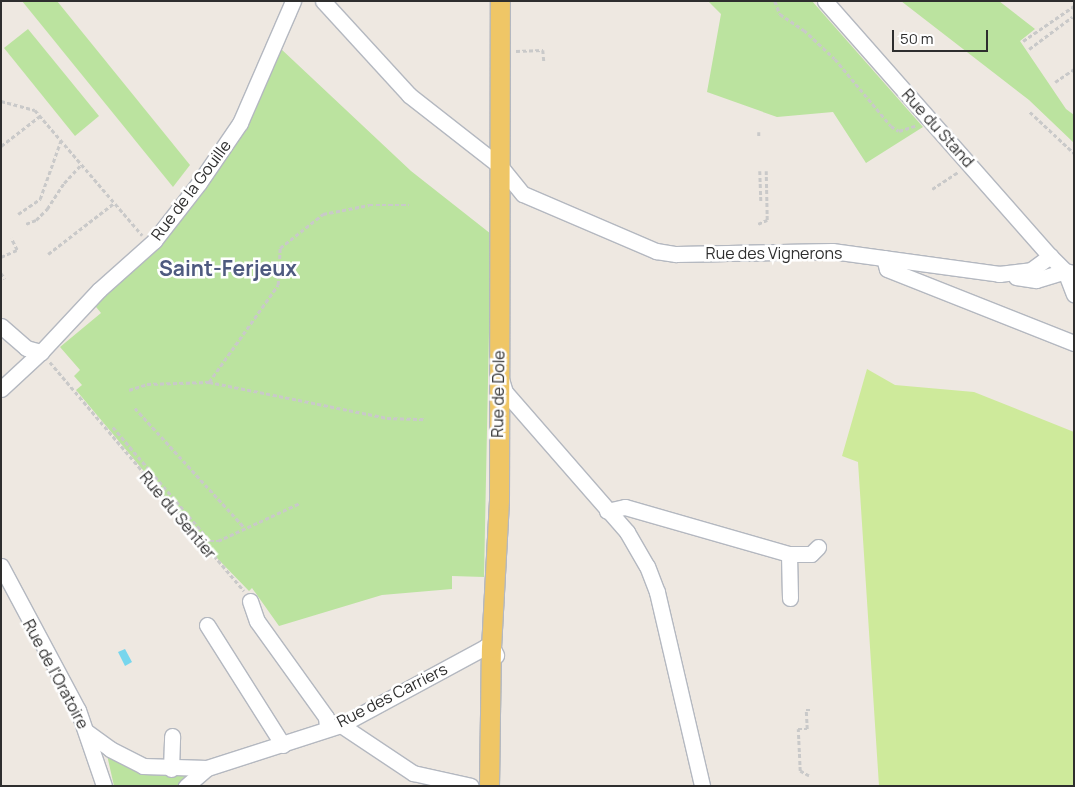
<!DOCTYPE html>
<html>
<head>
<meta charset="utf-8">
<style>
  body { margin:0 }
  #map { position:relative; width:1075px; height:787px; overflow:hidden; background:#eee8e1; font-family:Manrope,sans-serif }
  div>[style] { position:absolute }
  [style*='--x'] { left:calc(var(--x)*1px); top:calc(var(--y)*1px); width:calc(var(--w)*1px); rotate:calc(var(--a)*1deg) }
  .green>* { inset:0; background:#bbe39f }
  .pitch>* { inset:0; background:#ceea9b }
  .water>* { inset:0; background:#77d6ed }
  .path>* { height:2.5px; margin-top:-1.25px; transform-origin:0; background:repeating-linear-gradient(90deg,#c9c9c9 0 4px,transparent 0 6.5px) }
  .roads { filter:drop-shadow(1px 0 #b4b8c0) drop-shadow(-1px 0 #b4b8c0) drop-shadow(0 1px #b4b8c0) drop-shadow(0 -1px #b4b8c0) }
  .minor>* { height:15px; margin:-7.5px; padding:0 7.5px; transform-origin:7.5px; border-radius:7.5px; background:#fff }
  .major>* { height:19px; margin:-9.5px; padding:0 9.5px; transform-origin:9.5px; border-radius:9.5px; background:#efc666 }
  span { translate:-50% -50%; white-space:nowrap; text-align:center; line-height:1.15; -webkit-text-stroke:5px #fff; paint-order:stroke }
  .street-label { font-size:16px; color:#2e2e2e }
  .district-label { font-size:21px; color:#4e5a7f; font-weight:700 }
  .frame { position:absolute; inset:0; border:2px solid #2e2e2e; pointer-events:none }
  .scale { position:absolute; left:892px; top:30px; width:96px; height:22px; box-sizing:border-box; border:2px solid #2e2e2e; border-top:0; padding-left:6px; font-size:15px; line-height:18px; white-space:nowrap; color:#2e2e2e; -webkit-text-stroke:4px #fff; paint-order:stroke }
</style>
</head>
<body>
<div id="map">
  <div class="green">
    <i style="clip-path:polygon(22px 1px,57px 1px,190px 165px,173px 187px)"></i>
    <i style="clip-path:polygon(708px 1px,812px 1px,923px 127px,866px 163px,833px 112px,777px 117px,707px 92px,721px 14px)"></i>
    <i style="clip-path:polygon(901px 1px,999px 1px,1035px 29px,1020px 41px,1066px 109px,1074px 115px,1074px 143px,1029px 100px)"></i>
    <i style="clip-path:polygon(28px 29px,99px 116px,75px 136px,4px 48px)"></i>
    <i style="clip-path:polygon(280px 48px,411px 171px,491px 234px,484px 577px,452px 576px,452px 589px,382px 595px,279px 626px,252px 588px,249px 591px,214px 555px,76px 390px,82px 385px,74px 376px,80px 370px,60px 347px,101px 313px,92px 302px,225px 155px,260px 98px)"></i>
    <i style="clip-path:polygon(107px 755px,131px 769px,153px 775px,190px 774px,183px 786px,114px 786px)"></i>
  </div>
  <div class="pitch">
    <i style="clip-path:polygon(867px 369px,895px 385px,974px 392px,1074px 432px,1074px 786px,879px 786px,858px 462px,842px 456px)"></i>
  </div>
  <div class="water">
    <i style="clip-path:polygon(125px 649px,132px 662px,125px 666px,118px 652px)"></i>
  </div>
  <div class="path">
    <i style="--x:775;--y:1;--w:14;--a:69"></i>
    <i style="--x:780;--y:14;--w:29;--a:34"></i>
    <i style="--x:804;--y:30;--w:42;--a:43.1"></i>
    <i style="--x:835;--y:59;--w:87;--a:50.1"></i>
    <i style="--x:891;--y:126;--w:9;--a:32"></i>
    <i style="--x:899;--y:131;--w:19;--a:-18"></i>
    <i style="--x:1023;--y:41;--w:62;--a:-34.5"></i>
    <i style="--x:1029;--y:49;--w:54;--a:-36.7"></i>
    <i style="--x:516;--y:51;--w:27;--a:-2"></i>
    <i style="--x:543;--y:50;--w:12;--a:85"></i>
    <i style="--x:1055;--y:82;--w:23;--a:-34"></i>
    <i style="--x:1;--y:101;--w:35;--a:15"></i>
    <i style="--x:35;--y:110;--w:165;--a:49.4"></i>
    <i style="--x:1030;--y:112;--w:60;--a:43"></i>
    <i style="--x:759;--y:132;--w:6;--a:90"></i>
    <i style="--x:1;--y:146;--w:49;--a:-37.6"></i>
    <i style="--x:760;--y:171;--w:32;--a:88"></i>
    <i style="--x:932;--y:189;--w:31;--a:-33"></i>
    <i style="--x:18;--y:214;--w:27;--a:-34"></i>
    <i style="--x:40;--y:199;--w:63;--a:-70.4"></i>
    <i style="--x:26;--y:224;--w:11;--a:-22"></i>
    <i style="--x:36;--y:220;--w:16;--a:-45"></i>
    <i style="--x:47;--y:209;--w:31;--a:-57"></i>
    <i style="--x:64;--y:183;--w:25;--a:-47"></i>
    <i style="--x:758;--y:224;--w:10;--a:-24"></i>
    <i style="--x:767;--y:220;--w:49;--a:-91.2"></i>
    <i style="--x:48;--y:254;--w:83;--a:-37.7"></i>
    <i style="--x:1;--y:257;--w:17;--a:-24"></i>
    <i style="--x:17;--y:250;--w:13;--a:-117"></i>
    <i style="--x:1;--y:273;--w:7;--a:56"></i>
    <i style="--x:50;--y:362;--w:300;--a:49.7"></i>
    <i style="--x:209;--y:382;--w:119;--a:-54.6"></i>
    <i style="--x:278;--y:285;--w:37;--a:-87"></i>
    <i style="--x:280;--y:248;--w:55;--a:-38.3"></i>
    <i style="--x:323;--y:214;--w:47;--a:-11.1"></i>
    <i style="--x:369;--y:205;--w:40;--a:0"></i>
    <i style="--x:129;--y:390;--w:19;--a:-18"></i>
    <i style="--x:147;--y:384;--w:62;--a:-1.8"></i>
    <i style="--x:209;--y:382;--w:182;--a:11.4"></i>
    <i style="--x:387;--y:418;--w:38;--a:2"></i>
    <i style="--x:135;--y:408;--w:161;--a:47.5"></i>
    <i style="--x:113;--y:427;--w:150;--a:49.6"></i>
    <i style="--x:210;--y:541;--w:8;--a:0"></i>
    <i style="--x:218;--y:541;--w:90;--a:-24.9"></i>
    <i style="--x:809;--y:776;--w:10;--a:-151"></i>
    <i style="--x:800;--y:771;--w:42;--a:-92.7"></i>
    <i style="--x:798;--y:729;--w:9;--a:0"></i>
    <i style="--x:807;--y:729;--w:19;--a:-93"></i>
    <i style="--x:806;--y:710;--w:6;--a:0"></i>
  </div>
  <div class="roads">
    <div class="minor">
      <i style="--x:323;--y:1;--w:127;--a:47.5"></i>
      <i style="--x:409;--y:95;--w:115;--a:38"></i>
      <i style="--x:500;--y:166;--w:36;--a:51"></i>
      <i style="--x:523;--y:194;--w:145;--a:23.2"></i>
      <i style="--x:656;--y:251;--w:20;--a:9"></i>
      <i style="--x:676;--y:254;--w:156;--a:-1.1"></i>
      <i style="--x:832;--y:251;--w:169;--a:7.8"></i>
      <i style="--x:999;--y:274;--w:32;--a:-7"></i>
      <i style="--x:1031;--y:270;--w:24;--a:-36"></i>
      <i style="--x:825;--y:1;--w:340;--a:48.6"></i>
      <i style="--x:1050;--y:256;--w:21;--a:45"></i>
      <i style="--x:1065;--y:271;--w:9;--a:13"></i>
      <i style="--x:884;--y:258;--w:11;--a:75"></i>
      <i style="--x:887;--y:269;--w:201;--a:21.6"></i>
      <i style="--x:1016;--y:277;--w:20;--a:9"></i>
      <i style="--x:1036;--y:280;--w:30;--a:-17"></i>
      <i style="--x:1065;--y:271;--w:25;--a:69"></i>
      <i style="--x:1;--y:326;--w:33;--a:41"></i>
      <i style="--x:26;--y:348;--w:16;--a:15"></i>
      <i style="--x:501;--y:379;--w:14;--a:73"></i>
      <i style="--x:505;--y:392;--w:186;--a:48.9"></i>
      <i style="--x:627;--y:532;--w:39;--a:60"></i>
      <i style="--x:647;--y:566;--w:28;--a:69"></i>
      <i style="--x:657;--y:592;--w:199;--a:76.9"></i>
      <i style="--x:1;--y:389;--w:54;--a:-42.8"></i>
      <i style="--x:41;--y:352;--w:85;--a:-46.9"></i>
      <i style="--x:99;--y:290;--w:74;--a:-41.7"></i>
      <i style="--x:154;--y:241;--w:73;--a:-52.2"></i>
      <i style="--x:199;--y:183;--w:73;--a:-55.7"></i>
      <i style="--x:240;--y:123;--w:133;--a:-66.5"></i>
      <i style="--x:607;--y:511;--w:18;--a:-13"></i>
      <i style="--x:625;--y:507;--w:171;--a:16"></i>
      <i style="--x:789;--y:554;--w:22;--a:0"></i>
      <i style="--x:811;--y:554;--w:10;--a:-45"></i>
      <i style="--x:789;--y:554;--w:44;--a:88.7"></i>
      <i style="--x:1;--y:566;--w:163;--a:61.9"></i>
      <i style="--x:78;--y:710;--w:80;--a:71.1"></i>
      <i style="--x:250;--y:601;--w:21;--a:71"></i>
      <i style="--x:257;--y:621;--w:118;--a:54.3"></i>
      <i style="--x:326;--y:717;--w:10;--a:84"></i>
      <i style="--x:207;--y:625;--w:142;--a:57.7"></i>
      <i style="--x:341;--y:725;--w:87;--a:33.7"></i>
      <i style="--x:413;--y:773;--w:59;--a:12.6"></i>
      <i style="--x:87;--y:732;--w:29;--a:36"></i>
      <i style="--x:110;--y:749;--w:37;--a:27"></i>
      <i style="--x:143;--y:766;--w:64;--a:1.8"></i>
      <i style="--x:207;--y:768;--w:28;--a:139"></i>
      <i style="--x:207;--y:768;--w:141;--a:-17.8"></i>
      <i style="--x:341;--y:725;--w:164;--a:-28.4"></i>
      <i style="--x:485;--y:647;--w:8;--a:14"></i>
      <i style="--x:493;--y:649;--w:7;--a:63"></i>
      <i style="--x:171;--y:769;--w:33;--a:-88"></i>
    </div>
    <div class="major">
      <i style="--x:489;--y:786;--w:138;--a:-89.2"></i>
      <i style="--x:491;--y:648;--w:148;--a:-86.9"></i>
      <i style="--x:499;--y:500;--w:499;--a:-89.9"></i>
    </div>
  </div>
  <div class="street-label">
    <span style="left:938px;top:128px;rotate:48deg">Rue du Stand</span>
    <span style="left:191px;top:190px;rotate:-53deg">Rue de la Gouille</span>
    <span style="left:774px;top:253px">Rue des Vignerons</span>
    <span style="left:498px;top:394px;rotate:-89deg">Rue de Dole</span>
    <span style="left:178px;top:515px;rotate:50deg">Rue du Sentier</span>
    <span style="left:56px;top:674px;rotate:62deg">Rue de l'Oratoire</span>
    <span style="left:392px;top:695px;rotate:-27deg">Rue des Carriers</span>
  </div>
  <div class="district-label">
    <span style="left:228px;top:268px">Saint-Ferjeux</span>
  </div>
  <div class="frame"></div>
  <div class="scale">50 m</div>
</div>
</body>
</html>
